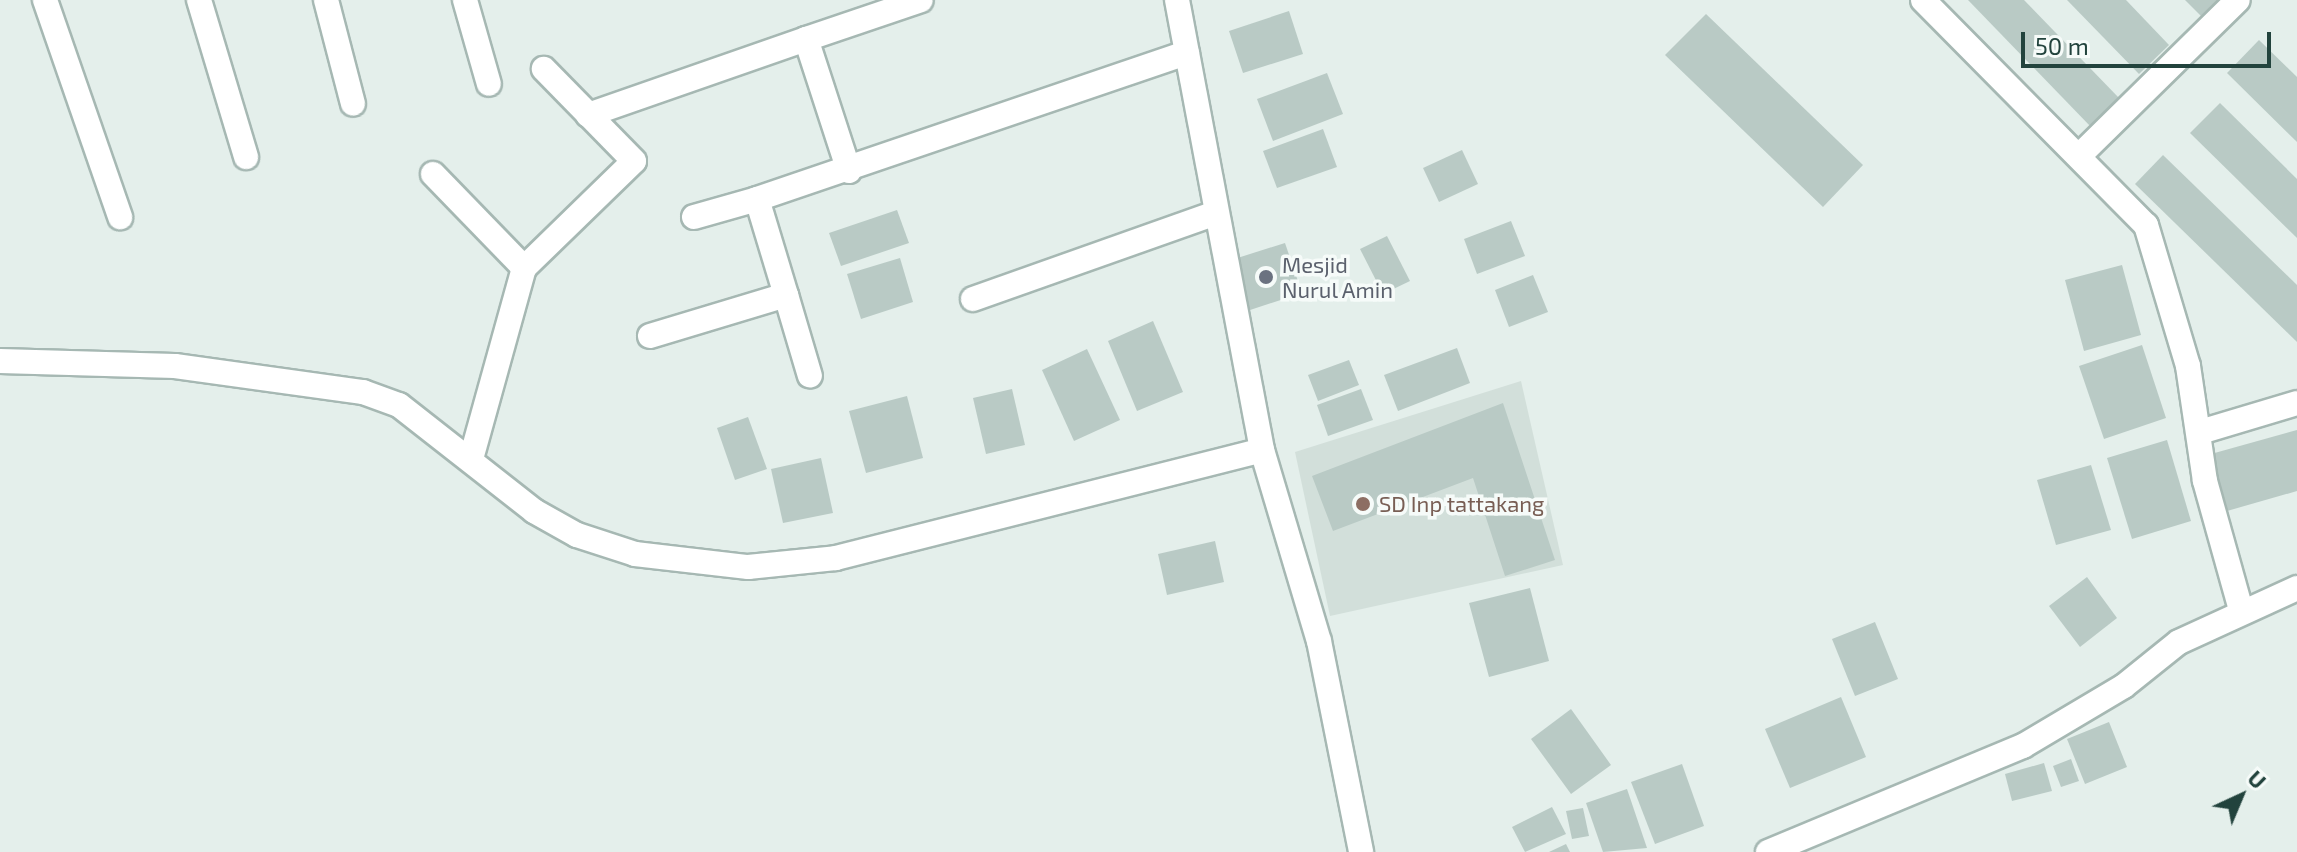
<!DOCTYPE html>
<html>
<head>
<meta charset="utf-8">
<style>
  body { margin:0 }
  #map { position:relative; width:2297px; height:852px; overflow:hidden; background:#e4efeb; font-family:"Exo 2",sans-serif }
  div>[style] { position:absolute }
  [style*='--x'] { left:calc(var(--x)*1px); top:calc(var(--y)*1px); width:calc(var(--w)*1px); rotate:calc(var(--a)*1deg) }
  .built>* { inset:0; background:#d2dfda }
  .building>* { inset:0; background:#b9cac5 }
  .roads { filter:drop-shadow(2px 0 #a6b8b3) drop-shadow(-2px 0 #a6b8b3) drop-shadow(0 2px #a6b8b3) drop-shadow(0 -2px #a6b8b3) }
  .minor>* { height:24px; margin:-12px; padding:0 12px; transform-origin:12px; border-radius:12px; background:#fff }
  .dots>* { width:22px; height:22px; translate:-50% -50%; box-sizing:border-box; border:4px solid #f6fbf9; border-radius:50% }
  span { translate:-50% -50%; white-space:nowrap; text-align:center; line-height:1.15; -webkit-text-stroke:7px #f6fbf9; paint-order:stroke }
  .worship-label { font-size:22px; color:#5b616d }
  .left { translate:0 -50%; text-align:left }
  .education-label { font-size:22px; color:#785e54 }
  .north { position:absolute; left:2201px; top:756px; width:80px; height:80px; -webkit-text-stroke:6px #f6fbf9; paint-order:stroke; rotate:44deg; font-size:22px; font-weight:700; line-height:32px; text-align:center; color:#22433d }
  .north::after { content:''; display:block; margin:auto; width:28px; height:36px; background:#22433d; clip-path:polygon(50% 0,100% 100%,50% 72%,0 100%) }
  .scale { position:absolute; left:2021px; top:32px; width:250px; height:36px; box-sizing:border-box; border:4px solid #22433d; border-top:0; padding-left:10px; font-size:24px; line-height:28px; white-space:nowrap; color:#22433d; -webkit-text-stroke:6px #f6fbf9; paint-order:stroke }
</style>
</head>
<body>
<div id="map">
  <div class="built">
    <i style="clip-path:polygon(1521px 381px,1563px 565px,1330px 616px,1295px 452px)"></i>
  </div>
  <div class="building">
    <i style="clip-path:polygon(1968px 0,2024px 0,2120px 99px,2091px 127px)"></i>
    <i style="clip-path:polygon(2067px 0,2126px 0,2169px 45px,2139px 74px)"></i>
    <i style="clip-path:polygon(2185px 0,2218px 0,2201px 16px)"></i>
    <i style="clip-path:polygon(1289px 11px,1303px 54px,1243px 73px,1229px 31px)"></i>
    <i style="clip-path:polygon(1706px 14px,1863px 165px,1823px 207px,1665px 55px)"></i>
    <i style="clip-path:polygon(2259px 40px,2297px 77px,2297px 142px,2227px 73px)"></i>
    <i style="clip-path:polygon(1327px 73px,1343px 114px,1273px 141px,1257px 99px)"></i>
    <i style="clip-path:polygon(2220px 103px,2297px 179px,2297px 238px,2190px 133px)"></i>
    <i style="clip-path:polygon(1323px 129px,1337px 167px,1277px 188px,1263px 151px)"></i>
    <i style="clip-path:polygon(1462px 150px,1478px 184px,1439px 202px,1423px 168px)"></i>
    <i style="clip-path:polygon(2163px 155px,2297px 285px,2297px 342px,2135px 184px)"></i>
    <i style="clip-path:polygon(897px 210px,909px 243px,841px 266px,829px 233px)"></i>
    <i style="clip-path:polygon(1511px 221px,1525px 256px,1477px 274px,1464px 239px)"></i>
    <i style="clip-path:polygon(1387px 236px,1410px 281px,1383px 294px,1360px 249px)"></i>
    <i style="clip-path:polygon(1285px 243px,1302px 293px,1247px 311px,1231px 260px)"></i>
    <i style="clip-path:polygon(900px 258px,913px 302px,861px 319px,847px 274px)"></i>
    <i style="clip-path:polygon(2122px 265px,2141px 335px,2084px 351px,2065px 280px)"></i>
    <i style="clip-path:polygon(1533px 275px,1548px 312px,1509px 327px,1495px 290px)"></i>
    <i style="clip-path:polygon(1153px 321px,1183px 392px,1137px 411px,1108px 341px)"></i>
    <i style="clip-path:polygon(2142px 345px,2166px 418px,2104px 439px,2079px 366px)"></i>
    <i style="clip-path:polygon(1457px 348px,1470px 383px,1398px 411px,1384px 375px)"></i>
    <i style="clip-path:polygon(1087px 349px,1120px 420px,1074px 441px,1042px 370px)"></i>
    <i style="clip-path:polygon(1349px 360px,1359px 385px,1318px 401px,1308px 375px)"></i>
    <i style="clip-path:polygon(1012px 389px,1025px 445px,986px 454px,973px 398px)"></i>
    <i style="clip-path:polygon(1361px 389px,1373px 420px,1328px 436px,1317px 405px)"></i>
    <i style="clip-path:polygon(907px 396px,923px 458px,866px 473px,849px 411px)"></i>
    <i style="clip-path:polygon(1503px 403px,1555px 560px,1505px 576px,1473px 478px,1333px 531px,1312px 476px)"></i>
    <i style="clip-path:polygon(748px 417px,767px 469px,735px 480px,717px 428px)"></i>
    <i style="clip-path:polygon(2297px 430px,2297px 491px,2227px 511px,2211px 454px)"></i>
    <i style="clip-path:polygon(2167px 440px,2191px 521px,2132px 539px,2107px 458px)"></i>
    <i style="clip-path:polygon(821px 458px,833px 513px,783px 523px,771px 469px)"></i>
    <i style="clip-path:polygon(2091px 465px,2111px 530px,2056px 545px,2037px 480px)"></i>
    <i style="clip-path:polygon(1215px 541px,1224px 582px,1167px 595px,1158px 554px)"></i>
    <i style="clip-path:polygon(2087px 577px,2117px 618px,2080px 647px,2049px 606px)"></i>
    <i style="clip-path:polygon(1530px 588px,1549px 661px,1489px 677px,1469px 603px)"></i>
    <i style="clip-path:polygon(1875px 622px,1898px 679px,1855px 696px,1832px 639px)"></i>
    <i style="clip-path:polygon(1841px 697px,1866px 757px,1790px 788px,1765px 729px)"></i>
    <i style="clip-path:polygon(1571px 709px,1611px 765px,1571px 794px,1531px 739px)"></i>
    <i style="clip-path:polygon(2109px 722px,2127px 767px,2085px 784px,2067px 739px)"></i>
    <i style="clip-path:polygon(2071px 759px,2079px 781px,2061px 787px,2053px 766px)"></i>
    <i style="clip-path:polygon(2044px 763px,2052px 791px,2012px 801px,2005px 774px)"></i>
    <i style="clip-path:polygon(1682px 764px,1704px 826px,1655px 844px,1631px 782px)"></i>
    <i style="clip-path:polygon(1627px 789px,1647px 848px,1603px 852px,1586px 803px)"></i>
    <i style="clip-path:polygon(1552px 807px,1566px 834px,1525px 852px,1512px 827px)"></i>
    <i style="clip-path:polygon(1583px 808px,1589px 836px,1572px 839px,1566px 811px)"></i>
    <i style="clip-path:polygon(1566px 844px,1570px 852px,1549px 852px)"></i>
  </div>
  <div class="roads">
    <div class="minor">
      <i style="--x:45;--y:0;--w:230;--a:70.9"></i>
      <i style="--x:199;--y:0;--w:164;--a:73.3"></i>
      <i style="--x:326;--y:0;--w:107;--a:75.4"></i>
      <i style="--x:465;--y:0;--w:87;--a:74.1"></i>
      <i style="--x:1177;--y:0;--w:458;--a:79.3"></i>
      <i style="--x:1923;--y:0;--w:317;--a:45.3"></i>
      <i style="--x:2146;--y:225;--w:147;--a:73.4"></i>
      <i style="--x:2188;--y:366;--w:116;--a:81.6"></i>
      <i style="--x:2205;--y:481;--w:134;--a:74.4"></i>
      <i style="--x:588;--y:115;--w:231;--a:-19.2"></i>
      <i style="--x:2080;--y:155;--w:221;--a:-44.5"></i>
      <i style="--x:849;--y:171;--w:139;--a:-108"></i>
      <i style="--x:806;--y:39;--w:121;--a:-18.7"></i>
      <i style="--x:433;--y:174;--w:131;--a:45.9"></i>
      <i style="--x:694;--y:217;--w:66;--a:-15.9"></i>
      <i style="--x:786;--y:295;--w:84;--a:73.5"></i>
      <i style="--x:973;--y:299;--w:258;--a:-19.5"></i>
      <i style="--x:650;--y:336;--w:142;--a:-16.8"></i>
      <i style="--x:786;--y:295;--w:100;--a:-106.8"></i>
      <i style="--x:757;--y:199;--w:454;--a:-18.8"></i>
      <i style="--x:0;--y:361;--w:175;--a:1.6"></i>
      <i style="--x:175;--y:366;--w:190;--a:7.9"></i>
      <i style="--x:363;--y:392;--w:38;--a:20"></i>
      <i style="--x:399;--y:405;--w:172;--a:38.1"></i>
      <i style="--x:534;--y:511;--w:49;--a:29.2"></i>
      <i style="--x:577;--y:535;--w:61;--a:18.1"></i>
      <i style="--x:635;--y:554;--w:114;--a:6.6"></i>
      <i style="--x:748;--y:567;--w:88;--a:-5.8"></i>
      <i style="--x:836;--y:558;--w:439;--a:-14.2"></i>
      <i style="--x:1262;--y:450;--w:199;--a:73.4"></i>
      <i style="--x:1319;--y:641;--w:215;--a:78.7"></i>
      <i style="--x:2200;--y:432;--w:101;--a:-16.6"></i>
      <i style="--x:471;--y:459;--w:198;--a:-74.5"></i>
      <i style="--x:524;--y:268;--w:153;--a:-44.2"></i>
      <i style="--x:634;--y:161;--w:129;--a:-134.4"></i>
      <i style="--x:1768;--y:852;--w:276;--a:-22.6"></i>
      <i style="--x:2023;--y:746;--w:117;--a:-30.7"></i>
      <i style="--x:2124;--y:686;--w:70;--a:-38.7"></i>
      <i style="--x:2179;--y:642;--w:130;--a:-24.6"></i>
    </div>
  </div>
  <div class="dots">
    <i style="left:1266px;top:277px;background:#6b7280"></i>
    <i style="left:1363px;top:504px;background:#8d6e63"></i>
  </div>
  <div class="worship-label">
    <span class="left" style="left:1282px;top:277px">Mesjid<br>Nurul Amin</span>
  </div>
  <div class="education-label">
    <span class="left" style="left:1379px;top:504px">SD Inp tattakang</span>
  </div>
  <div class="north">U</div>
  <div class="scale">50 m</div>
</div>
</body>
</html>
